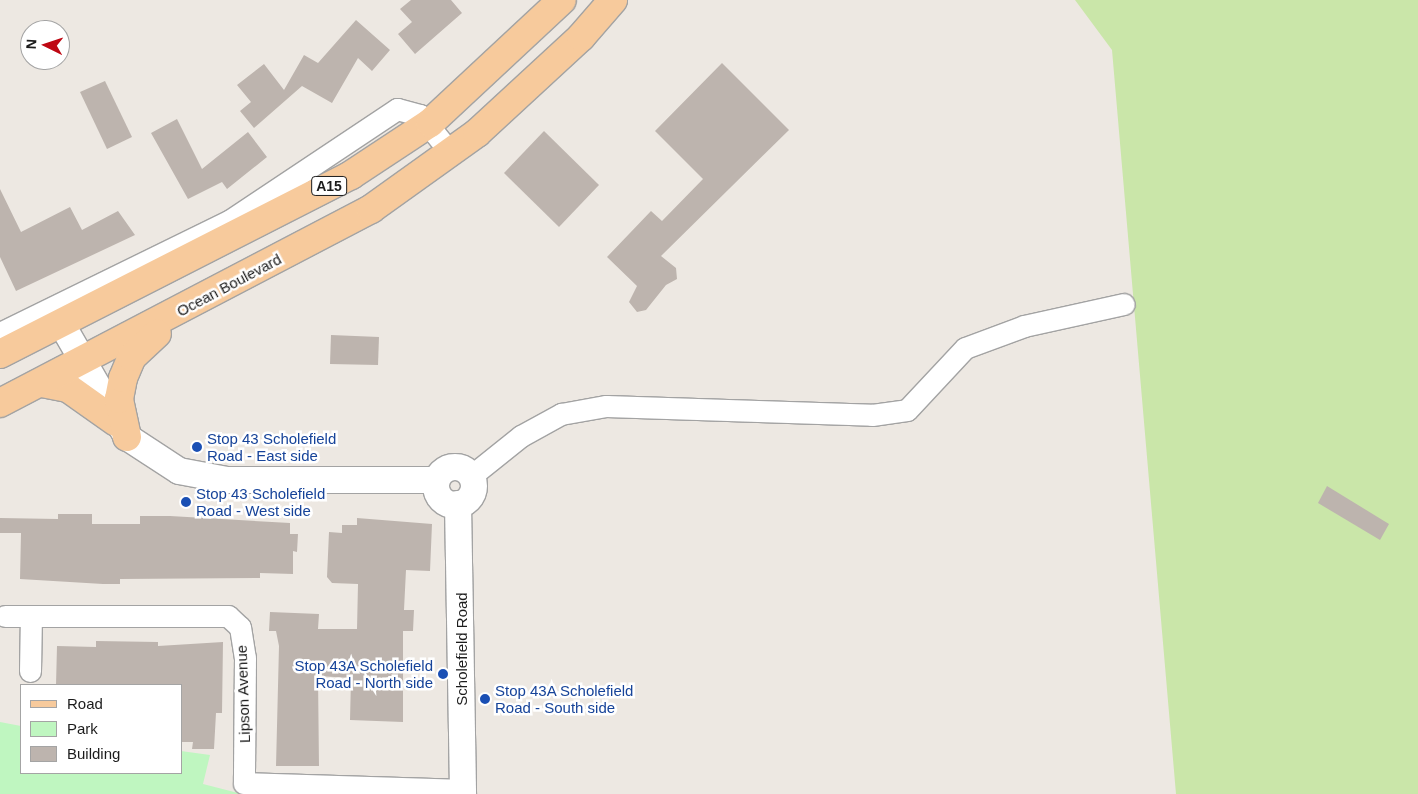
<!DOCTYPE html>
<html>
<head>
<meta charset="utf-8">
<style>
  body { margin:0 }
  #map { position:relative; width:1418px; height:794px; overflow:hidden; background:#ede8e2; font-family:Arial,sans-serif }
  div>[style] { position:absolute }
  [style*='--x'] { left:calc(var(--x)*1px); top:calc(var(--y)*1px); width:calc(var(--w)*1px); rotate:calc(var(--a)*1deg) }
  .grass>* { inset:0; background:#cae6a9 }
  .park>* { inset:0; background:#bff6c0 }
  .building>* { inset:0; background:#bdb4ae }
  .roads { filter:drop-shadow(1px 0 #a3a3a3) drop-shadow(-1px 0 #a3a3a3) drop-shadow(0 1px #a3a3a3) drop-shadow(0 -1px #a3a3a3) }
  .minor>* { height:21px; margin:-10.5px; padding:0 10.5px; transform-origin:10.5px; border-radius:10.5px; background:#fff }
  .tertiary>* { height:26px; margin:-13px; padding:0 13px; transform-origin:13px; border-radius:13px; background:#fff }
  .tertiary>.ring { margin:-13px; padding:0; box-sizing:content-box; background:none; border:26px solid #fff; border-radius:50% }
  .primary>* { height:28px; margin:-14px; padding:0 14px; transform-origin:14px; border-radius:14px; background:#f7ca9c }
  .dots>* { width:14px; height:14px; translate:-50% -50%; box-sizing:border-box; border:2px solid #fff; border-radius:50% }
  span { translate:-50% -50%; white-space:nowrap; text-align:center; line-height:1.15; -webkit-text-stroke:5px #fff; paint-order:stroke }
  .shield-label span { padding:1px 4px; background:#fff; border:1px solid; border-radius:4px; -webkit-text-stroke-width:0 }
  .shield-label { font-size:14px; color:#1c1c1c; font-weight:700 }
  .street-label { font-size:15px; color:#1c1c1c }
  .transit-label { font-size:15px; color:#164399 }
  .left { translate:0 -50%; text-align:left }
  .right { translate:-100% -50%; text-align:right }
  .legend { position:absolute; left:20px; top:684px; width:162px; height:90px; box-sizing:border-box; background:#fff; border:1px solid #a4a4a4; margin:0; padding:6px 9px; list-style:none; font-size:15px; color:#1c1c1c }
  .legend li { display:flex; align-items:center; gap:10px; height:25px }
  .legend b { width:25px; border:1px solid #a4a4a4 }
  .north { position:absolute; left:20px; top:20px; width:50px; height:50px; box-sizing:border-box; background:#fff; border:1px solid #a4a4a4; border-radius:50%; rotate:274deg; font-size:14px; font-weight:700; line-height:20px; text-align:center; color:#1c1c1c }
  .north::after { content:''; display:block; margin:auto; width:18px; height:22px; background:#bf0813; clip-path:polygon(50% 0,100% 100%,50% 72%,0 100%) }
</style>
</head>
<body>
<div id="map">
  <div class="grass">
    <i style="clip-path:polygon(1075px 0,1418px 0,1418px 794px,1176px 794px,1112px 50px)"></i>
  </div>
  <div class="park">
    <i style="clip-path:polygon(0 722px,21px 726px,21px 773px,181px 773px,181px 751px,210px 755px,203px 784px,242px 794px,0 794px)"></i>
  </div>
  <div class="building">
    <i style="clip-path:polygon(411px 0,451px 0,462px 13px,415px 54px,398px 34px,412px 22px,400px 9px)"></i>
    <i style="clip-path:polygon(356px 20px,390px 50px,372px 71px,358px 58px,332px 103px,302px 86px,254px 128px,240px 111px,251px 102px,237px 85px,264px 64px,284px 90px,304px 55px,318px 63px)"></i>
    <i style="clip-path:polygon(722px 63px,789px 130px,661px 256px,676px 268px,677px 279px,666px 285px,646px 310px,637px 312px,629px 302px,637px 286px,607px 257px,651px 211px,662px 221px,703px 179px,655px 131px)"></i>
    <i style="clip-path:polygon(105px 81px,132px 137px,107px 149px,80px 92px)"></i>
    <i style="clip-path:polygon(177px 119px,202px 169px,248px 132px,267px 157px,227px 189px,222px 182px,188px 199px,151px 133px)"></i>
    <i style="clip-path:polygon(544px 131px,599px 185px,559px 227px,504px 173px)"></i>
    <i style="clip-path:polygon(0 189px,21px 232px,70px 207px,82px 230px,118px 211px,135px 235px,16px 291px,0 257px)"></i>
    <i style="clip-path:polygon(331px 335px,379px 337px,378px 365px,330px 364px)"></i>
    <i style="clip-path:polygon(1327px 486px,1389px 524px,1380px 540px,1318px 503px)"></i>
    <i style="clip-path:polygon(58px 514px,92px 514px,92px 524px,140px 524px,140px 516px,170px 516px,290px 523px,290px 534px,298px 534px,297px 552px,293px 551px,293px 574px,260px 573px,260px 578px,120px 579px,120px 584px,103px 584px,20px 579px,21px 533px,0 533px,0 518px,58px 519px)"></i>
    <i style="clip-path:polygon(357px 518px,432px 524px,430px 571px,406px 570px,404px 610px,414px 610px,413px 631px,403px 631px,403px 722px,350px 720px,351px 678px,318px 676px,319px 766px,276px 766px,279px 646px,276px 631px,269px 631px,270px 612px,319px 614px,318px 629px,357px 629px,358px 584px,332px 583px,327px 577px,329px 532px,342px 533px,342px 525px,357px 525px)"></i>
    <i style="clip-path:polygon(96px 641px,158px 642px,158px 646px,223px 642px,222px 713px,216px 713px,214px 749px,192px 749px,193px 742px,181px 742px,181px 685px,56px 685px,57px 646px,96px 647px)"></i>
  </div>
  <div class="roads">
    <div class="minor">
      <i style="--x:0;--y:333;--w:255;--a:-26.1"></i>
      <i style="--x:229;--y:221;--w:202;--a:-33.7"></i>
      <i style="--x:397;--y:109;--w:24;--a:15"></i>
      <i style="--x:420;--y:115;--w:48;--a:51"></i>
      <i style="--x:471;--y:476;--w:64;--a:-38.7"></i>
      <i style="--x:521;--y:436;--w:46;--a:-28.8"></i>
      <i style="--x:561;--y:414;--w:46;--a:-10.1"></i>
      <i style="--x:606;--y:406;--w:266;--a:1.9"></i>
      <i style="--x:872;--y:415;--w:35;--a:-8"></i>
      <i style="--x:907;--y:410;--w:85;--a:-46.9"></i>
      <i style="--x:965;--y:348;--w:63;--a:-20.4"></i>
      <i style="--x:1024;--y:326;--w:102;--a:-12.4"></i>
      <i style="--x:5;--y:616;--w:223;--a:0"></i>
      <i style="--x:228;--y:616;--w:16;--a:43"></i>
      <i style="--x:240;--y:627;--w:31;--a:81"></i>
      <i style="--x:245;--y:658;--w:125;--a:90.5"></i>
      <i style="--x:244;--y:783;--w:219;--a:1.8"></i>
      <i style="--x:30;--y:671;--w:55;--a:-89"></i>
    </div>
    <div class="tertiary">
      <i style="--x:61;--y:323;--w:132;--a:59.9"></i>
      <i style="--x:127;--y:437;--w:62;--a:33.2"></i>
      <i style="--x:179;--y:471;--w:49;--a:10.6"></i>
      <i style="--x:227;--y:480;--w:209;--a:0"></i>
      <i class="ring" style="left:436px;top:467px;width:12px;height:12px"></i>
      <i style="--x:458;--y:504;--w:290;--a:89"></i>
    </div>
    <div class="primary">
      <i style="--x:0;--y:354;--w:394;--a:-27"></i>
      <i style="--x:351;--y:175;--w:95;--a:-33.4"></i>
      <i style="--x:430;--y:123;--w:180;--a:-43"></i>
      <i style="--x:42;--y:383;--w:26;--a:11"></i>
      <i style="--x:68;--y:388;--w:59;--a:35.3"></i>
      <i style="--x:0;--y:403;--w:419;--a:-27.6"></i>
      <i style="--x:371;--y:209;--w:130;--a:-35.6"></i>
      <i style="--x:477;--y:133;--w:142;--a:-42.7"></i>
      <i style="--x:581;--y:37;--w:49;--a:-49.1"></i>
      <i style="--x:127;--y:437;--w:39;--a:-102"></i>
      <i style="--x:119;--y:399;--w:21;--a:-79"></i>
      <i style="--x:123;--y:378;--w:23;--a:-67"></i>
      <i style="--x:132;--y:357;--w:34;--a:-43"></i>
    </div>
  </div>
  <div class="dots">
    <i style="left:197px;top:447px;background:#1a4fb4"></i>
    <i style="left:186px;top:502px;background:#1a4fb4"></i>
    <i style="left:443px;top:674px;background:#1a4fb4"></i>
    <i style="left:485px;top:699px;background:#1a4fb4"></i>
  </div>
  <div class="shield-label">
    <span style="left:329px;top:186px">A15</span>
  </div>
  <div class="street-label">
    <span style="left:229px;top:285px;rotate:-28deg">Ocean Boulevard</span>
    <span style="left:462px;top:649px;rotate:-90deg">Scholefield Road</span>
    <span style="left:243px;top:694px;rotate:-92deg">Lipson Avenue</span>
  </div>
  <div class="transit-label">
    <span class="left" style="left:207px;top:447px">Stop 43 Scholefield<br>Road - East side</span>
    <span class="left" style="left:196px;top:502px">Stop 43 Scholefield<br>Road - West side</span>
    <span class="right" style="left:433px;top:674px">Stop 43A Scholefield<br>Road - North side</span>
    <span class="left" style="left:495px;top:699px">Stop 43A Scholefield<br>Road - South side</span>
  </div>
  <ul class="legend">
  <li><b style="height:6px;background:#f7ca9c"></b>Road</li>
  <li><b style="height:14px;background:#bff6c0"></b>Park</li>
  <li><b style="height:14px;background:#bdb4ae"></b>Building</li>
  </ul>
  <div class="north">N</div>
</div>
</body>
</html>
